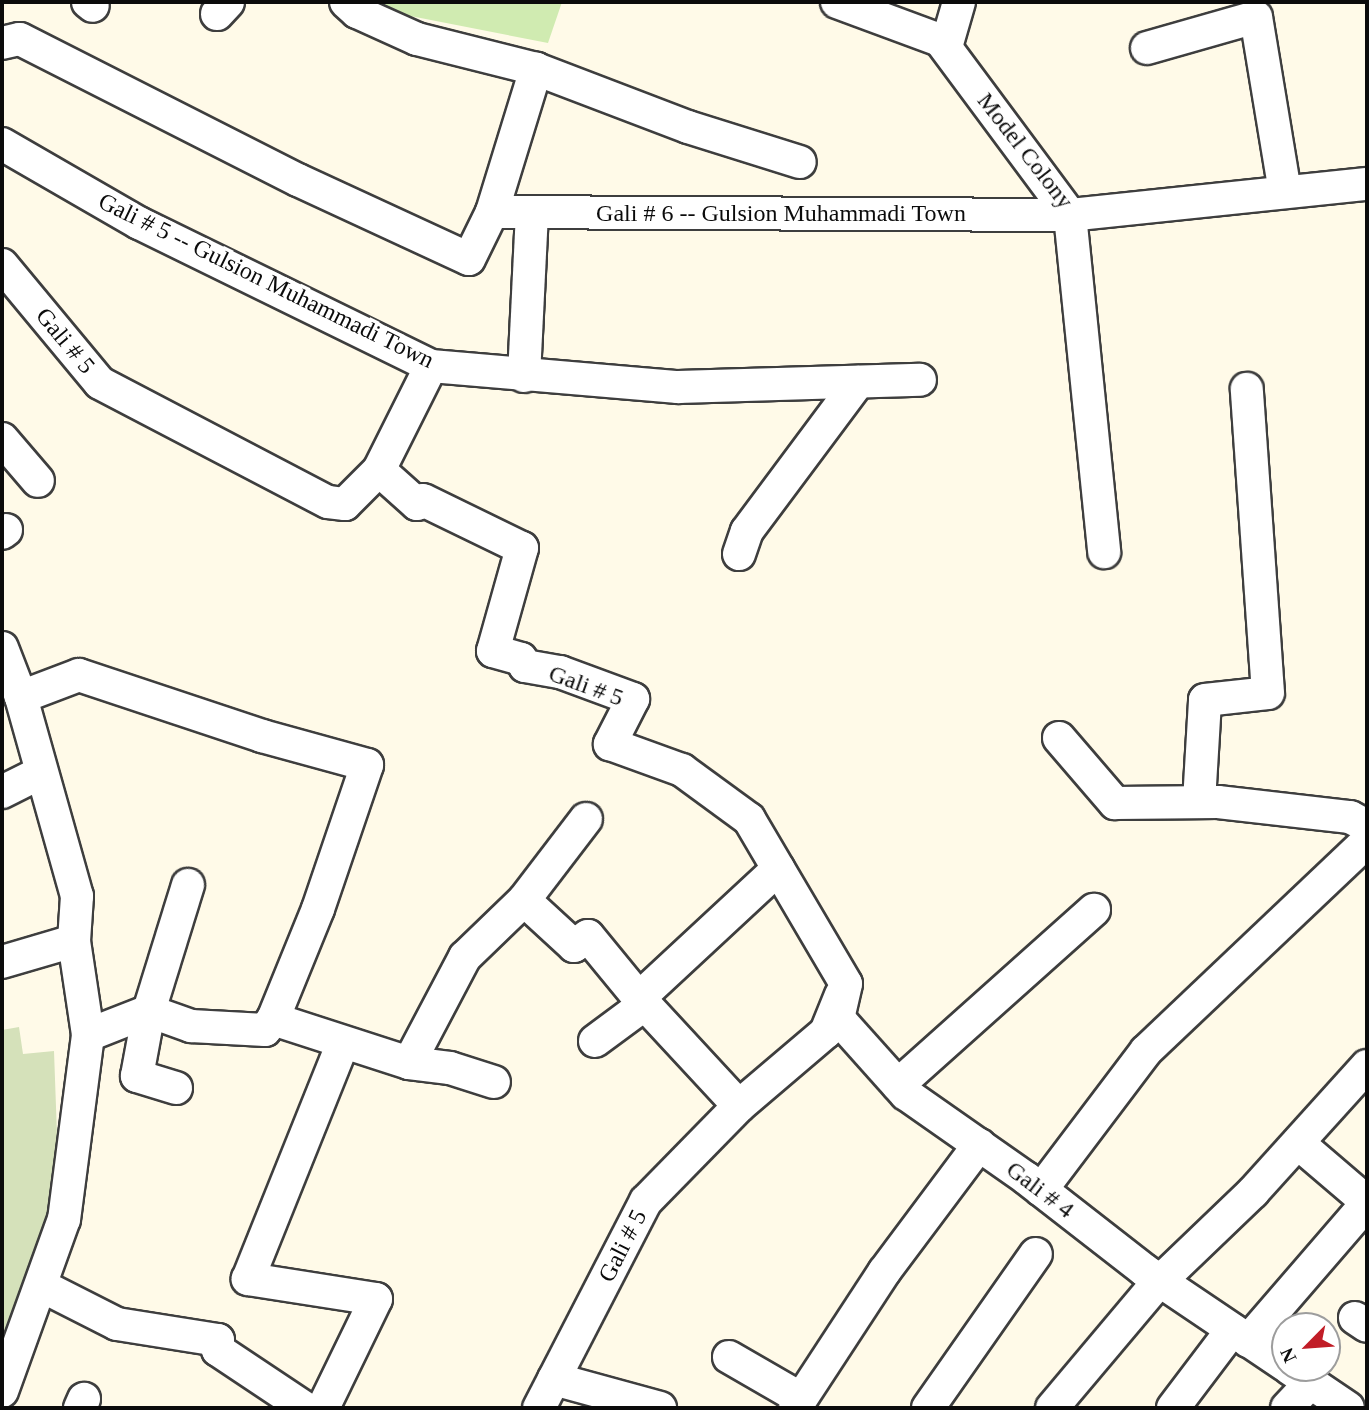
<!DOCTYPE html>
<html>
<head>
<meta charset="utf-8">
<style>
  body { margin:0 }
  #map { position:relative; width:1369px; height:1410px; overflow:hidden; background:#fffae8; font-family:"Times New Roman",serif }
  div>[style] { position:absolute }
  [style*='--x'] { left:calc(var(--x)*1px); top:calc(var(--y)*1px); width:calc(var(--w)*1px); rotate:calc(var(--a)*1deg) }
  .green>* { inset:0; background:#d0ebb1 }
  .cemetery>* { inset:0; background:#d5e1ba }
  .roads { filter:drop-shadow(2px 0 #3e3e3e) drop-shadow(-2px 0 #3e3e3e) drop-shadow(0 2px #3e3e3e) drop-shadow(0 -2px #3e3e3e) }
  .street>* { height:32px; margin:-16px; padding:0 16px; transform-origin:16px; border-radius:16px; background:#fff }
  span { translate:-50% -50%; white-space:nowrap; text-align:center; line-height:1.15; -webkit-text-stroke:7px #fff; paint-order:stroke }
  .street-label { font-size:24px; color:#0b0b0b }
  .frame { position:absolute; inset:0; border:4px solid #0b0b0b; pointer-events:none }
  .north { position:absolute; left:1271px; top:1312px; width:70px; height:70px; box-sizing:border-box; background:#fff; border:2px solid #9d9d9d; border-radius:50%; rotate:245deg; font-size:19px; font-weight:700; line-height:28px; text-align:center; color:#0b0b0b }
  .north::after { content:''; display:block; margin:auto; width:24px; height:32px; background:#c11d27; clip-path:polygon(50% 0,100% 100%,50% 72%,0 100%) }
</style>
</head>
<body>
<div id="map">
  <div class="green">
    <i style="clip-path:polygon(379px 2px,562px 2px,548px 43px,390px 12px)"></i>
  </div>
  <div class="cemetery">
    <i style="clip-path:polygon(19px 1027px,23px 1054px,54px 1051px,59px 1191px,2px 1363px,2px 1030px)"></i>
  </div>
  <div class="roads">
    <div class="street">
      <i style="--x:88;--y:2;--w:6;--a:39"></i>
      <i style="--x:346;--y:2;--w:15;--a:42"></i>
      <i style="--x:357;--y:12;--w:66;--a:24.2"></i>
      <i style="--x:417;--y:39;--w:123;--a:14.1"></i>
      <i style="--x:837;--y:2;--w:110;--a:20.3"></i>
      <i style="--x:940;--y:40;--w:218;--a:53.4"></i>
      <i style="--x:1070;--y:215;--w:299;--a:-6"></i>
      <i style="--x:217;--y:14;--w:16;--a:-47"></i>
      <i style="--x:2;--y:43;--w:18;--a:-13"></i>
      <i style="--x:20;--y:39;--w:312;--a:26.9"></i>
      <i style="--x:298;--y:180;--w:188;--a:24.8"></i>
      <i style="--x:469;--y:259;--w:52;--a:-63.9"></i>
      <i style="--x:492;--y:212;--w:150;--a:-72.9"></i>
      <i style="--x:536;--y:69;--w:163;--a:20.9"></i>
      <i style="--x:688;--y:127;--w:117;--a:17.4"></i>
      <i style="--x:946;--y:47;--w:47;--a:-73.9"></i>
      <i style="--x:1147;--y:48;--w:113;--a:-15.9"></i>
      <i style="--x:1256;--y:17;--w:177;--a:80.6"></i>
      <i style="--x:2;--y:144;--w:158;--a:30"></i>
      <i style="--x:139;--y:223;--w:325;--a:26.1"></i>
      <i style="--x:431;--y:366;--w:248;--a:4.9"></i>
      <i style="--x:678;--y:387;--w:242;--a:-1.7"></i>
      <i style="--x:492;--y:212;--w:578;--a:0.3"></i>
      <i style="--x:1070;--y:215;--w:339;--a:84.2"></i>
      <i style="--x:2;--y:265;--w:153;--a:50.3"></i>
      <i style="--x:100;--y:383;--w:257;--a:27.6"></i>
      <i style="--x:328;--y:502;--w:17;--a:7"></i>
      <i style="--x:345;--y:504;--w:48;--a:-45"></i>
      <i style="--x:379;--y:470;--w:116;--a:-63.4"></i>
      <i style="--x:524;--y:376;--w:163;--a:-87.2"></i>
      <i style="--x:2;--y:439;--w:55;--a:49.4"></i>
      <i style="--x:379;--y:470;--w:51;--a:41.8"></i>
      <i style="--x:417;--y:504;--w:7;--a:-34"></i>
      <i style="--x:423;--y:500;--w:110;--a:25.9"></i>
      <i style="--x:522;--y:548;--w:107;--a:105.7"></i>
      <i style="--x:493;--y:651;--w:29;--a:16"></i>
      <i style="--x:521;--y:659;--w:8;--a:60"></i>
      <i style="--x:525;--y:666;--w:36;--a:10"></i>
      <i style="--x:560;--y:672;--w:78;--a:20.3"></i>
      <i style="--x:633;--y:699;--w:51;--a:117.1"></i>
      <i style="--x:610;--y:744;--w:77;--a:19.9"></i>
      <i style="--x:682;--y:770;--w:83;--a:36.2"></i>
      <i style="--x:749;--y:819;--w:191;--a:59.5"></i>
      <i style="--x:2;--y:533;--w:5;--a:-37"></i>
      <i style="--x:739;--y:554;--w:24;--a:-71"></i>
      <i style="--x:747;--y:531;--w:186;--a:-53.3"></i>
      <i style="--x:2;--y:648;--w:53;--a:68.8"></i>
      <i style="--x:21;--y:697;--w:207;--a:74.3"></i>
      <i style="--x:77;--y:896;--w:45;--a:93.8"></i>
      <i style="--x:74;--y:941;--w:95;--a:81.5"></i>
      <i style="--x:88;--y:1035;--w:186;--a:97.4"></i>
      <i style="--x:64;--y:1219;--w:183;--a:109.8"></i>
      <i style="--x:21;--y:697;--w:62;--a:-20.8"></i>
      <i style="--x:79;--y:675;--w:193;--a:18.4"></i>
      <i style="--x:262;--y:736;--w:109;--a:15.4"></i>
      <i style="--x:367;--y:765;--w:152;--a:108.8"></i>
      <i style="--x:318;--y:909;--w:119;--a:112.2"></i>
      <i style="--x:1059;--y:738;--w:86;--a:49.3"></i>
      <i style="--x:1115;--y:803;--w:103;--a:-0.6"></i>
      <i style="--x:1218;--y:802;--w:133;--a:6.5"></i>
      <i style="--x:1350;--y:817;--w:19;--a:28"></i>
      <i style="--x:2;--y:792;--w:42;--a:-26.6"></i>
      <i style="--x:1199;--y:802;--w:102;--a:-86.6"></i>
      <i style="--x:1205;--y:700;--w:63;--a:-6.3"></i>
      <i style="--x:1268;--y:693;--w:305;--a:-94"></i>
      <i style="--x:524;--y:900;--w:102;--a:-52.6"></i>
      <i style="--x:2;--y:962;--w:75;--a:-16.3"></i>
      <i style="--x:846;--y:984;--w:35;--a:103"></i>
      <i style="--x:838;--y:1018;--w:102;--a:48.2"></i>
      <i style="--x:906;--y:1094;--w:146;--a:35"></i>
      <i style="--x:1026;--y:1178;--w:150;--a:37.9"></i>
      <i style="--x:1144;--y:1270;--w:170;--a:34"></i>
      <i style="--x:88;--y:1035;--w:66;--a:-21.5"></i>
      <i style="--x:149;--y:1011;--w:45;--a:19.7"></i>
      <i style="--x:191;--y:1026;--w:74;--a:3.1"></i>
      <i style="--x:265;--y:1030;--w:14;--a:-54"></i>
      <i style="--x:273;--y:1019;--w:143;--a:17.9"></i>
      <i style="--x:409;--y:1063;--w:120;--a:-62.2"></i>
      <i style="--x:465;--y:957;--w:82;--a:-44"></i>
      <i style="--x:524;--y:900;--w:68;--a:42.6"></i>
      <i style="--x:574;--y:946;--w:17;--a:-36"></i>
      <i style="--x:588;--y:936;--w:80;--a:50.6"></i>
      <i style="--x:595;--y:1041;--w:62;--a:-36.5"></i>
      <i style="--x:409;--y:1063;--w:41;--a:7"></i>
      <i style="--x:450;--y:1068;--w:46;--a:17.7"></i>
      <i style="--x:898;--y:1085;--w:263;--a:-41.8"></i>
      <i style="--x:176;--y:1088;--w:41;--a:-162.9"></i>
      <i style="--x:137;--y:1076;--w:66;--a:-79.5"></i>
      <i style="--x:149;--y:1011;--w:132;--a:-72.8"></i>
      <i style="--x:739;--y:1106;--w:147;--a:-132.8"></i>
      <i style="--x:639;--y:998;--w:190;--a:-42.9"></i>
      <i style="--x:1298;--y:1143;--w:91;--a:40.5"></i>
      <i style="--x:1041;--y:1190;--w:174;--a:-52.9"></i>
      <i style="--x:1146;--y:1051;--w:305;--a:-43.5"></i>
      <i style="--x:42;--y:1286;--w:84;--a:26.9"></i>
      <i style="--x:117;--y:1324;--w:102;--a:9"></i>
      <i style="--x:218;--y:1340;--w:10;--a:90"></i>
      <i style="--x:218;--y:1350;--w:105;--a:33.7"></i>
      <i style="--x:1355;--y:1318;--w:14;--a:34"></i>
      <i style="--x:1248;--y:1341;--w:182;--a:-49.2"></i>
      <i style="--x:729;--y:1357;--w:82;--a:30"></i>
      <i style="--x:1289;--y:1368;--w:71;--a:34.1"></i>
      <i style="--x:554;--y:1379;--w:110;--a:15.3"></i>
      <i style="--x:80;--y:1408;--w:10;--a:-66"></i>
      <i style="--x:323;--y:1408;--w:121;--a:-64.1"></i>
      <i style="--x:376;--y:1299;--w:130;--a:-171.1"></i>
      <i style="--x:248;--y:1279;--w:254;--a:-68.1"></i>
      <i style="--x:539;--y:1408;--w:233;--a:-62.7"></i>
      <i style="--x:646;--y:1201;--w:133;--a:-45.6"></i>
      <i style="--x:739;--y:1106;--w:114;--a:-40.4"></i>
      <i style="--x:826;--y:1032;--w:40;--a:-68"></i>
      <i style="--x:795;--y:1408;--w:163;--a:-56.8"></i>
      <i style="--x:884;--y:1272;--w:159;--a:-53.2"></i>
      <i style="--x:928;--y:1408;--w:188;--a:-55"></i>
      <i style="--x:1052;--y:1408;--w:157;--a:-49.9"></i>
      <i style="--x:1153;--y:1288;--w:139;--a:-43.8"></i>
      <i style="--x:1253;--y:1192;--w:170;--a:-47.9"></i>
      <i style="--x:1173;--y:1408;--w:98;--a:-52.9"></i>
      <i style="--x:1287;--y:1408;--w:35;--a:-47"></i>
    </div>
  </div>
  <div class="street-label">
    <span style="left:1025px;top:151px;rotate:52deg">Model Colony</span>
    <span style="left:781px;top:214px">Gali # 6 -- Gulsion Muhammadi Town</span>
    <span style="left:266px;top:281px;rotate:26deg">Gali # 5 -- Gulsion Muhammadi Town</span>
    <span style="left:65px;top:341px;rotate:50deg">Gali # 5</span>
    <span style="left:586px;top:686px;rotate:20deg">Gali # 5</span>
    <span style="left:1040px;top:1190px;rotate:37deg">Gali # 4</span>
    <span style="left:623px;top:1246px;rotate:-63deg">Gali # 5</span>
  </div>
  <div class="frame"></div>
  <div class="north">N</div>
</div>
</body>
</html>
